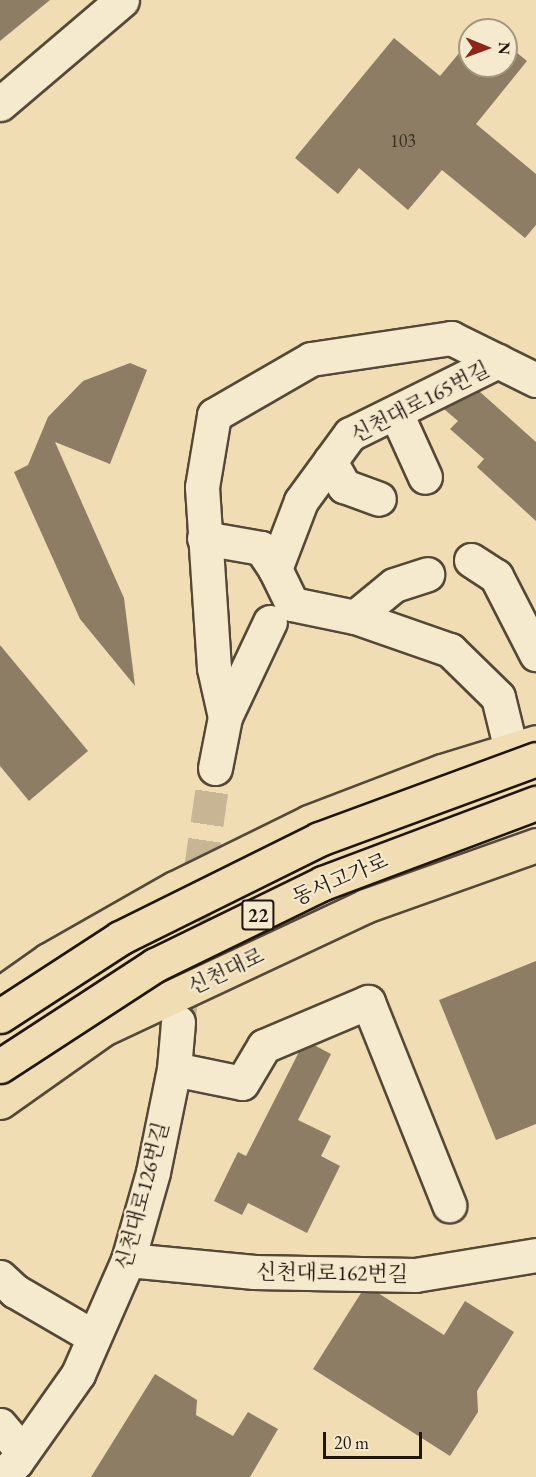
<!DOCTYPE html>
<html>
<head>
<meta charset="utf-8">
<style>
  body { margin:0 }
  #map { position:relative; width:536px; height:1477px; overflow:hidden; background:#f0ddb4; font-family:"EB Garamond","Noto Serif KR",serif }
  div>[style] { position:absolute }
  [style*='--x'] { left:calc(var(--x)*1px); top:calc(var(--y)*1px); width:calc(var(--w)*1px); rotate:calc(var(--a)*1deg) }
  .building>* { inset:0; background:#8d7d64 }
  .minor-tunnel>* { height:33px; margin-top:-16.5px; transform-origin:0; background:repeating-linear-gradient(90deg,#c7b593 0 33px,transparent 0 49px) }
  .roads { filter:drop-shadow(2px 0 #554837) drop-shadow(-2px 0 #554837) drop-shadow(0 2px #554837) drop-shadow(0 -2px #554837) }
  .minor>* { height:33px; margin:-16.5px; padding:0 16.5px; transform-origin:16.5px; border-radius:16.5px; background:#f5e9ce }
  .major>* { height:33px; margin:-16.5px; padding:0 16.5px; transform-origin:16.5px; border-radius:16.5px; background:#f0ddb4 }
  .bridges { filter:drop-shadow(2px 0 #21160d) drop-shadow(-2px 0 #21160d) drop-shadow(0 2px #21160d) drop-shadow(0 -2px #21160d) }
  .highway-bridge>* { height:33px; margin:-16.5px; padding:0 16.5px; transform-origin:16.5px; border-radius:16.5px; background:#f0ddb4 }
  span { translate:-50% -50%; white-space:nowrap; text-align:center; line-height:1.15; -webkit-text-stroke:4.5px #f5e9ce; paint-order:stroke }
  .number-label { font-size:18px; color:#3c3023 }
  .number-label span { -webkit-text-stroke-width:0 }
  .shield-label span { padding:2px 4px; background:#f5e9ce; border:2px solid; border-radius:4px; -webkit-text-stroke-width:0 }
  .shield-label { font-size:20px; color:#21160d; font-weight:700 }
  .street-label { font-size:21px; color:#21160d }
  .north { position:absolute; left:458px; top:18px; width:60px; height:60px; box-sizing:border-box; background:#f5e9ce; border:2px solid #a09581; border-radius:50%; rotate:91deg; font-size:16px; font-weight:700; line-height:24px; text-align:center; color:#21160d }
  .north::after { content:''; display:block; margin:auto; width:21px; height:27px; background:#8f2418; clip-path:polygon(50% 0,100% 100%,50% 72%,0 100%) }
  .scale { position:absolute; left:323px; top:1432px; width:99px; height:27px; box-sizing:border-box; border:3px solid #21160d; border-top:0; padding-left:8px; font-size:18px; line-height:21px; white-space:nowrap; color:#21160d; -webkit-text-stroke:4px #f5e9ce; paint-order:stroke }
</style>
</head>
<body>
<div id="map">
  <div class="building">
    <i style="clip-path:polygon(0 0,50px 0,0 41px)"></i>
    <i style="clip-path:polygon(394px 38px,440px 76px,470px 40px,470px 66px,506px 66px,506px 44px,527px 61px,476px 124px,536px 174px,536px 225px,525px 238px,442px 170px,408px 210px,359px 168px,338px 194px,295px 158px)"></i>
    <i style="clip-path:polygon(130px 363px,147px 370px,110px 464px,55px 442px,124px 598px,135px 686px,80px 619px,14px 472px,28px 465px,48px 417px,83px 381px)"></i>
    <i style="clip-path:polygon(479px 391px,536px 442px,536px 521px,477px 467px,484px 459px,450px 429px,458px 421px,444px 409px)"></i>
    <i style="clip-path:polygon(0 645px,88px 751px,29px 801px,0 766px)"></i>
    <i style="clip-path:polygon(536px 961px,536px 1124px,496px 1140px,439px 1000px)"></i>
    <i style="clip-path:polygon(314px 1045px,331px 1054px,298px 1120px,331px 1136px,321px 1156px,340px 1166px,307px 1233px,248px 1203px,242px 1215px,214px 1201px,238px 1152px,246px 1156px,299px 1052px)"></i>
    <i style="clip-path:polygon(361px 1293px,378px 1293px,444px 1335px,465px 1301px,514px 1332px,477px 1391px,478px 1412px,450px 1456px,313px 1369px)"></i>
    <i style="clip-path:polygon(155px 1374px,197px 1400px,196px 1415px,233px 1436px,248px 1412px,278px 1429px,250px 1477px,91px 1477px)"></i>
  </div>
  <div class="minor-tunnel">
    <i style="--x:179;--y:1018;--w:253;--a:-81.8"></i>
  </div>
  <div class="roads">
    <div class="minor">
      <i style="--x:0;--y:104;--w:160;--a:-40.4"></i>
      <i style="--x:498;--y:361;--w:165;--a:153.7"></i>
      <i style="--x:350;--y:434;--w:83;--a:126.2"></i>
      <i style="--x:301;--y:501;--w:73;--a:110.9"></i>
      <i style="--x:275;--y:569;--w:39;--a:64"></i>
      <i style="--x:292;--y:604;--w:64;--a:11.7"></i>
      <i style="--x:355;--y:617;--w:101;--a:19.2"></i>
      <i style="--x:450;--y:650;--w:67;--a:44.4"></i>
      <i style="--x:498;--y:697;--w:55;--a:76.2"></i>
      <i style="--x:396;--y:413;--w:70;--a:65.6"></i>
      <i style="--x:330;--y:461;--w:29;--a:61"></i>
      <i style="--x:344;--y:486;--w:37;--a:20"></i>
      <i style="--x:204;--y:538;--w:58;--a:10"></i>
      <i style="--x:261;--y:548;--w:25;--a:56"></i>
      <i style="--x:471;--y:560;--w:30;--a:33"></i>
      <i style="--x:496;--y:576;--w:88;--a:62.9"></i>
      <i style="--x:355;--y:617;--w:50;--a:-39.4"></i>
      <i style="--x:394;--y:585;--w:35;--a:-18"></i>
      <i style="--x:225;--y:717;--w:105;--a:-64.7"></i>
      <i style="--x:215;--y:768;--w:52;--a:-78.9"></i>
      <i style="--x:225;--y:717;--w:50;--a:-102.7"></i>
      <i style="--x:214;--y:668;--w:181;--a:-93.8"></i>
      <i style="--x:202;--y:487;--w:73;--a:-80.5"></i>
      <i style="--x:214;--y:415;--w:112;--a:-30"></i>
      <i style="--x:311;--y:359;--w:142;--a:-8.5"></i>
      <i style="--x:451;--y:338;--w:95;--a:26.3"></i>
      <i style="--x:174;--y:1069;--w:69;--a:11.6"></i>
      <i style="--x:242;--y:1083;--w:43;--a:-59.3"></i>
      <i style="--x:264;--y:1046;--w:113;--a:-22.9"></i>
      <i style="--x:368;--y:1002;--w:219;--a:68.2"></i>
      <i style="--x:128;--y:1260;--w:127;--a:5.4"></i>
      <i style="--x:254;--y:1272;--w:161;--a:1.1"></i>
      <i style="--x:415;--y:1275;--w:123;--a:-9.4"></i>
      <i style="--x:0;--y:1277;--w:21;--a:43"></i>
      <i style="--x:15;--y:1291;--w:91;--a:30.2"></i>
      <i style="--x:0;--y:1425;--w:35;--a:50"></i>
      <i style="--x:0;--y:1477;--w:22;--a:-43"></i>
      <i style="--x:16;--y:1462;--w:108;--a:-54.8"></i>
      <i style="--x:78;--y:1374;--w:124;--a:-66.3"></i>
      <i style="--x:128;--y:1260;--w:91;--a:-74.1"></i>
      <i style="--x:153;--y:1172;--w:105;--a:-78.5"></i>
      <i style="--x:174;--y:1069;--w:47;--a:-85.1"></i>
    </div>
    <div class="major">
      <i style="--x:0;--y:994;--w:59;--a:-35.3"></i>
      <i style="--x:48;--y:960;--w:146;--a:-29.6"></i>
      <i style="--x:175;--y:888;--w:149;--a:-26.2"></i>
      <i style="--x:309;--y:822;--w:142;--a:-21"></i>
      <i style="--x:442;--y:771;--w:98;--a:-17.1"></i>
      <i style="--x:0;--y:1102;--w:126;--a:-35.3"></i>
      <i style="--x:103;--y:1029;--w:289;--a:-25.1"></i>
      <i style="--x:365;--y:906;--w:182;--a:-19.6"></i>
    </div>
  </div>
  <div class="bridges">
    <div class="highway-bridge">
      <i style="--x:0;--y:1016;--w:143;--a:-33"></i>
      <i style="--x:120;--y:938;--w:222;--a:-26.4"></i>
      <i style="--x:319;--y:839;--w:231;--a:-20.2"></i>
      <i style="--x:0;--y:1066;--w:185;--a:-33.1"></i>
      <i style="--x:155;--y:965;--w:187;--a:-26"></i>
      <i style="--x:323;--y:883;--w:228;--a:-20.6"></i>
    </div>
  </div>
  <div class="number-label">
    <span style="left:403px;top:141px">103</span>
  </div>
  <div class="shield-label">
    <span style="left:258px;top:915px">22</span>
  </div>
  <div class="street-label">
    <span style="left:420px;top:402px;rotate:-27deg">신천대로165번길</span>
    <span style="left:340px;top:879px;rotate:-23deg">동서고가로</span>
    <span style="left:226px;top:971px;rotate:-25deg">신천대로</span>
    <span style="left:142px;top:1196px;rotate:-75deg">신천대로126번길</span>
    <span style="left:332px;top:1273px;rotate:1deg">신천대로162번길</span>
  </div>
  <div class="north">N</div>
  <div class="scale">20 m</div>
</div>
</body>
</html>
